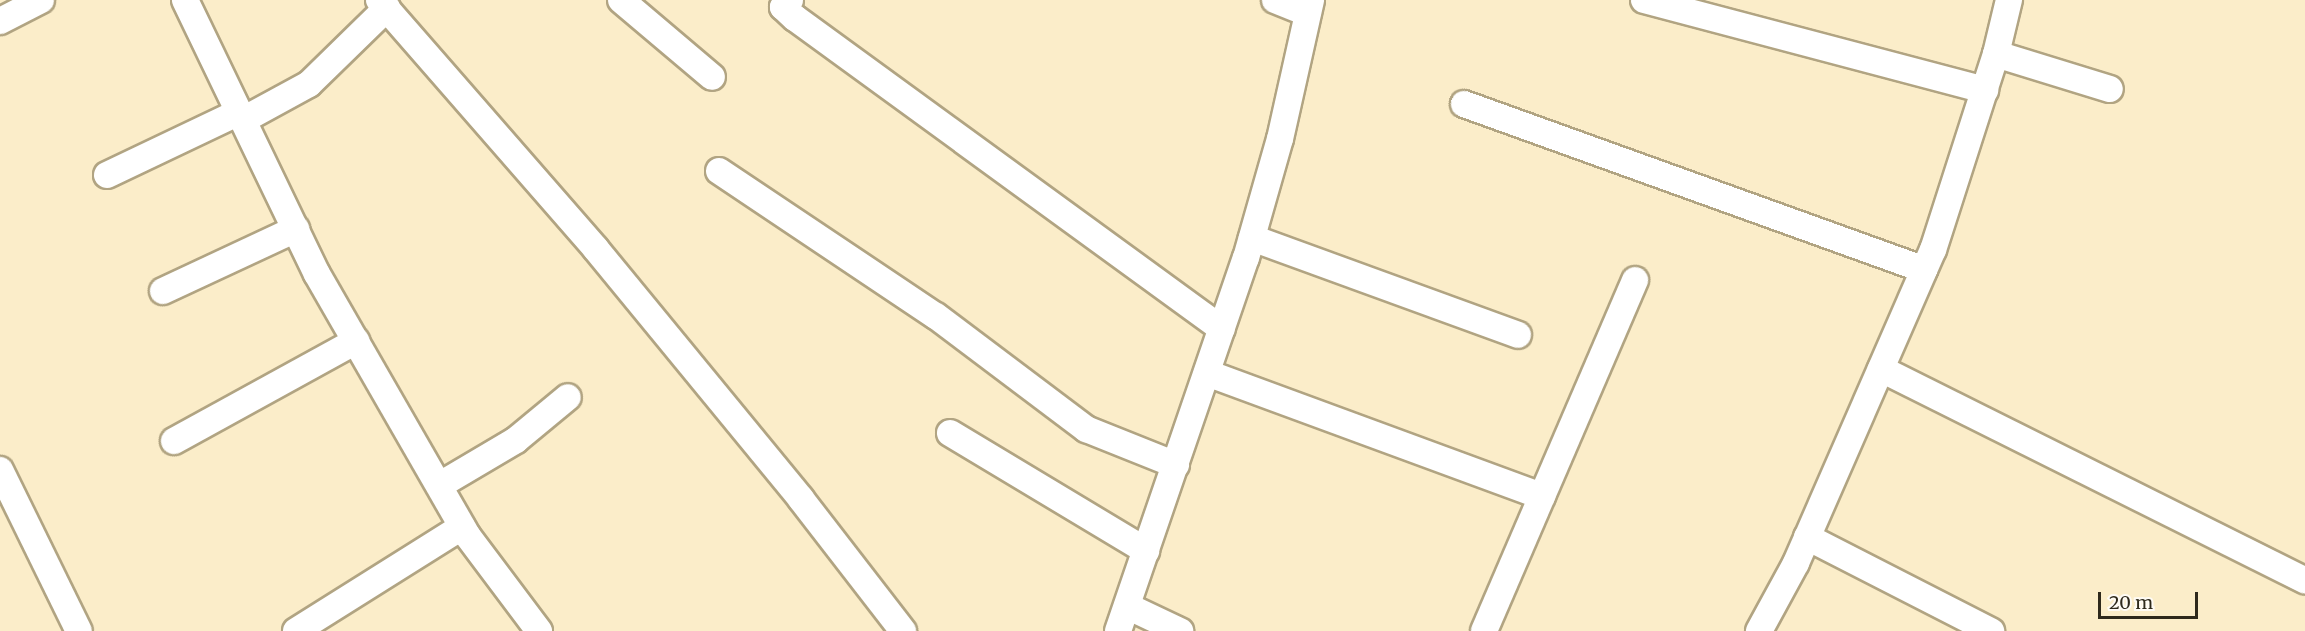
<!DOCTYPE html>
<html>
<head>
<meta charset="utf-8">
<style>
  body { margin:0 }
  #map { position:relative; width:2305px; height:631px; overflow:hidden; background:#fbedc9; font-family:Merriweather,serif }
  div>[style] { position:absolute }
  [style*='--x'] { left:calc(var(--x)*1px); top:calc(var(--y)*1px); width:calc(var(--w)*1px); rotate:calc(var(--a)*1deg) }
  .roads { filter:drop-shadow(2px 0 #b1a482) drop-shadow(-2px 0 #b1a482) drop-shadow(0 2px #b1a482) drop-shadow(0 -2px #b1a482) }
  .street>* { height:26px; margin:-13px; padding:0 13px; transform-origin:13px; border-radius:13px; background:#fff }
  span { translate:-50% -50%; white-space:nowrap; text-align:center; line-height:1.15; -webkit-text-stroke:6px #fefbf4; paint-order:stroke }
  .scale { position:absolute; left:2098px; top:592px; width:100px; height:27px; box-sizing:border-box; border:3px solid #2e291b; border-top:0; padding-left:8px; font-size:18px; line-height:21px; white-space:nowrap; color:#2e291b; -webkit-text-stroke:4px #fefbf4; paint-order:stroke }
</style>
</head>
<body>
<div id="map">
  <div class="roads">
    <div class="street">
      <i style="--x:185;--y:0;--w:304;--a:64.3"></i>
      <i style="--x:317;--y:274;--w:301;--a:60.1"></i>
      <i style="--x:467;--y:535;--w:120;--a:53.1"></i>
      <i style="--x:379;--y:0;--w:330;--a:48.9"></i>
      <i style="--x:596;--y:249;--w:323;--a:50.6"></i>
      <i style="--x:801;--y:499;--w:167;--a:52.3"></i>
      <i style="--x:621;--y:0;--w:119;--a:40.2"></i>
      <i style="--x:790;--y:0;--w:10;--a:135"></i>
      <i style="--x:783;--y:7;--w:16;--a:43"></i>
      <i style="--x:795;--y:18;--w:528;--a:36.07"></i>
      <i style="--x:1275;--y:0;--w:35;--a:22"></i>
      <i style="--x:1644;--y:0;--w:353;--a:14.8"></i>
      <i style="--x:0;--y:21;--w:46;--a:-27.1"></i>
      <i style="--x:1996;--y:54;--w:119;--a:17.1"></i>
      <i style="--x:1464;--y:104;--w:489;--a:19.8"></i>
      <i style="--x:243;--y:120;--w:75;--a:-28.6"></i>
      <i style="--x:309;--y:84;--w:109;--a:-44.3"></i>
      <i style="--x:719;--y:171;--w:261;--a:33.8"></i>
      <i style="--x:936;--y:316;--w:188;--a:37"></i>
      <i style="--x:1086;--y:429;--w:97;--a:21.8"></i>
      <i style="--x:107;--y:175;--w:146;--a:-25.5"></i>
      <i style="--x:1252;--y:238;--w:283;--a:20"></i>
      <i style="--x:163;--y:291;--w:147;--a:-25"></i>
      <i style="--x:1881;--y:369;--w:474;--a:26.5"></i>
      <i style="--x:1207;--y:373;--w:357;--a:20.2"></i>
      <i style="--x:950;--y:433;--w:229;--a:31"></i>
      <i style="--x:174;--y:441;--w:208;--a:-28.8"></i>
      <i style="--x:0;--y:470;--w:179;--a:63.9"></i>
      <i style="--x:440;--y:485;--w:88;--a:-30.6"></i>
      <i style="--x:516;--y:440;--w:67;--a:-39.6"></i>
      <i style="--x:1807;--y:537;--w:207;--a:27.1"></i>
      <i style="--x:1127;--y:606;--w:59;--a:25.3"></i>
      <i style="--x:296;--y:631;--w:196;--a:-32.1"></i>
      <i style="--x:1118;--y:631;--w:394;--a:-71.1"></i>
      <i style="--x:1246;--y:258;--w:124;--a:-74.1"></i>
      <i style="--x:1280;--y:139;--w:142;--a:-77.4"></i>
      <i style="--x:1484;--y:631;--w:382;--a:-66.7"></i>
      <i style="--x:1759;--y:631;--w:77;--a:-61.4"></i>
      <i style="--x:1796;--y:563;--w:342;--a:-66.4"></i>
      <i style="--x:1933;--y:250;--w:206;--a:-72.2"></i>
      <i style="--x:1996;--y:54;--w:56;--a:-76.5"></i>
    </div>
  </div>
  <div class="scale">20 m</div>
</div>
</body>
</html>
